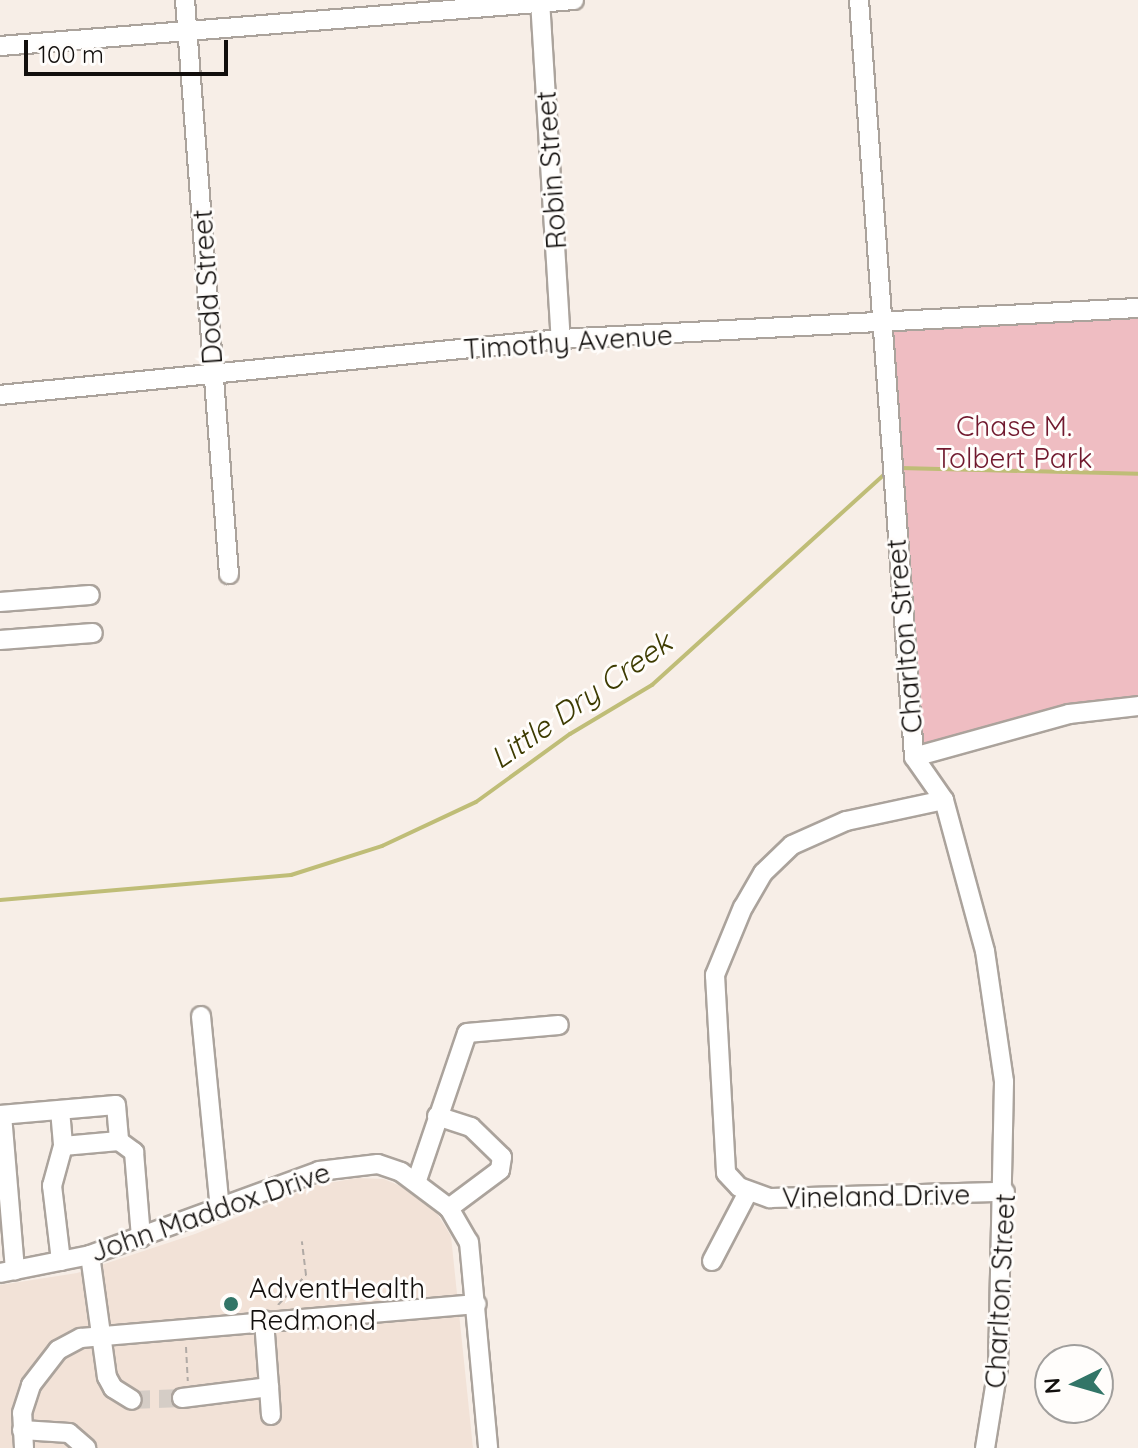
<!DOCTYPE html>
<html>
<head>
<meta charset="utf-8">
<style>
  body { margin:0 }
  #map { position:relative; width:1138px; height:1448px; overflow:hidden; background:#f7eee7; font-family:Quicksand,sans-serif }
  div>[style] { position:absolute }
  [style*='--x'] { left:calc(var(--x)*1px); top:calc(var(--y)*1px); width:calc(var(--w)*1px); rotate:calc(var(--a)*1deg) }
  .built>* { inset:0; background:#f2e2d7 }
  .green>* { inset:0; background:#efbdc2 }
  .stream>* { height:4px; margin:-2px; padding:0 2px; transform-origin:2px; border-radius:2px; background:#bfbd77 }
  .minor-tunnel>* { height:18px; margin-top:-9px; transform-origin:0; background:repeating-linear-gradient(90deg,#d5cdc6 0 18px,transparent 0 27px) }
  .path>* { height:2px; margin-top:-1px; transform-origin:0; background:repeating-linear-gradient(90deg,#b1aaa5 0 6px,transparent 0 10px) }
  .roads { filter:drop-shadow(2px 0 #aba39c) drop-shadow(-2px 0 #aba39c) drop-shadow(0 2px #aba39c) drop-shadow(0 -2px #aba39c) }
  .minor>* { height:18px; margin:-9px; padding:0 9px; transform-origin:9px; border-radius:9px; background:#fff }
  .dots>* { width:22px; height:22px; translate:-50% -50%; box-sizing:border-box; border:4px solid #fffdfb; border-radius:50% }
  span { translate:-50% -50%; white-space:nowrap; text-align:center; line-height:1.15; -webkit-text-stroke:6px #fffdfb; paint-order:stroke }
  .street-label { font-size:28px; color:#120f0d }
  .park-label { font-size:28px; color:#71192e }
  .poi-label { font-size:28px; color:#120f0d }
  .left { translate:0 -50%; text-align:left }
  .water-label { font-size:30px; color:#3d3b01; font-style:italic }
  .north { position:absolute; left:1034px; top:1344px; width:80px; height:80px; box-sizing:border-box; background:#fffdfb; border:2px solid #a09e9c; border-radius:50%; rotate:265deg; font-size:22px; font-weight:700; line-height:32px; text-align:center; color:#120f0d }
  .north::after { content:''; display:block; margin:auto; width:28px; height:36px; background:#327567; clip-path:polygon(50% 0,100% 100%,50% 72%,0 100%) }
  .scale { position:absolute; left:24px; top:40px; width:204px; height:36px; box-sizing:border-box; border:4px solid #120f0d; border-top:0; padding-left:10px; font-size:24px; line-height:28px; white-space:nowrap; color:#120f0d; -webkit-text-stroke:6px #fffdfb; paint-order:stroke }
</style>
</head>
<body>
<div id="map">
  <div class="built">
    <i style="clip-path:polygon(357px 1178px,384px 1179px,414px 1192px,435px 1210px,451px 1236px,473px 1448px,0 1448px,0 1285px,77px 1273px,195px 1234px,317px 1185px)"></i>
  </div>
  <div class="green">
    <i style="clip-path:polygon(1138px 308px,1138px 706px,914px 757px,881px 325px)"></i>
  </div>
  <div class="stream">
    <i style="--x:900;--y:468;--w:238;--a:1.4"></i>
    <i style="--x:0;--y:900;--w:292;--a:-4.9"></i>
    <i style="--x:291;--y:875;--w:96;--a:-17.7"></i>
    <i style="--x:382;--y:846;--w:104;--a:-25.1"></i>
    <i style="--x:476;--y:802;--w:116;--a:-35.9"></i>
    <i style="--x:570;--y:734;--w:96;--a:-30.9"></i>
    <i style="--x:652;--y:685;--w:319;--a:-42.2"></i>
  </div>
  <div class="minor-tunnel">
    <i style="--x:132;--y:1400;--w:50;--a:-2.3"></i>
  </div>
  <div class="path">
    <i style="--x:278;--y:1305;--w:41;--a:-47"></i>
    <i style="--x:306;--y:1275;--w:34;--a:-97"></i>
    <i style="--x:186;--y:1347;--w:34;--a:87"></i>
  </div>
  <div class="roads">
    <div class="minor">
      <i style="--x:185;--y:0;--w:576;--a:85.62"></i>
      <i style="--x:540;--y:0;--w:340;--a:86.5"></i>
      <i style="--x:859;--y:0;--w:759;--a:85.84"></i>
      <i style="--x:914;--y:757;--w:52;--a:55.1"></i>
      <i style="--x:944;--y:800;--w:156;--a:74.8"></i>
      <i style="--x:985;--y:951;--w:132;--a:81.7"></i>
      <i style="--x:1004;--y:1082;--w:286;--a:91.2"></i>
      <i style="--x:998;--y:1368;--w:81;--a:99.2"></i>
      <i style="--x:0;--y:46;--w:576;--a:-4.58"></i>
      <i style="--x:0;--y:395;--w:564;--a:-5.7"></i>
      <i style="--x:561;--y:339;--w:578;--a:-3.08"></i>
      <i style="--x:0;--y:602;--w:90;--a:-4.4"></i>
      <i style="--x:0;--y:640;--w:93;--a:-4.3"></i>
      <i style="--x:914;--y:757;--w:161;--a:-15.5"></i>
      <i style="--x:1069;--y:714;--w:69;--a:-6.6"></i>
      <i style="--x:944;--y:800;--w:100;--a:167.9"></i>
      <i style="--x:846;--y:821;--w:59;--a:156"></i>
      <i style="--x:792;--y:845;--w:40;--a:136"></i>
      <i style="--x:763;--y:873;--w:39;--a:120"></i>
      <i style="--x:743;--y:907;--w:74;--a:112.4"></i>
      <i style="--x:715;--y:975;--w:198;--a:86.8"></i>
      <i style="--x:726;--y:1173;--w:19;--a:47"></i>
      <i style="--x:739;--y:1187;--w:33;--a:20"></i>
      <i style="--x:770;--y:1198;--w:235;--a:-1.5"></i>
      <i style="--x:201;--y:1016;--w:194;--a:84.4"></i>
      <i style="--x:60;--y:1110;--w:36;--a:85"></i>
      <i style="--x:63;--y:1146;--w:56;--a:-5.1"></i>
      <i style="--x:119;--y:1141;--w:19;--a:36"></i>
      <i style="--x:134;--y:1152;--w:86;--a:85.3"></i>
      <i style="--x:0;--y:1115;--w:116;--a:-4.9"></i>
      <i style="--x:116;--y:1105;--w:36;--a:85"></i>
      <i style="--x:2;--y:1115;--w:156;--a:85.2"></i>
      <i style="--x:437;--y:1116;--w:36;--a:18"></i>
      <i style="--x:471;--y:1127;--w:43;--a:44.1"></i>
      <i style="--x:502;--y:1157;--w:13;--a:99"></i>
      <i style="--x:500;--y:1170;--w:64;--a:143.3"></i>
      <i style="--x:417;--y:1180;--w:155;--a:-71.2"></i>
      <i style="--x:467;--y:1033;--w:92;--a:-5"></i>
      <i style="--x:90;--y:1255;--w:123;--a:82.1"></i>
      <i style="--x:107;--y:1377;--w:13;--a:61"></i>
      <i style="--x:113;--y:1388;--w:22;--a:32"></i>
      <i style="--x:61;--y:1261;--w:76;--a:-96.8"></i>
      <i style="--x:52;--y:1186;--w:41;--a:-74.6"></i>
      <i style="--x:712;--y:1261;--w:78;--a:-62.4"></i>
      <i style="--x:0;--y:1273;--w:92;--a:-11.3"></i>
      <i style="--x:90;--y:1255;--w:244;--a:-20.1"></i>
      <i style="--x:319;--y:1171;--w:59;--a:-6.8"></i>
      <i style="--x:378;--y:1164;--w:24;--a:19"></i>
      <i style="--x:401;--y:1172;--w:60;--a:36.9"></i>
      <i style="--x:449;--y:1208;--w:39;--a:60"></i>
      <i style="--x:469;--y:1242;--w:207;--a:84.7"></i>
      <i style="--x:269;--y:1387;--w:28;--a:86"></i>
      <i style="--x:182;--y:1398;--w:88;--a:-7.2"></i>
      <i style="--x:269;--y:1387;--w:67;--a:-94.3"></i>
      <i style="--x:22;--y:1430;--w:47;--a:3.7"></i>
      <i style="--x:69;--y:1433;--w:23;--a:41"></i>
      <i style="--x:24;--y:1448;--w:35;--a:-93"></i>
      <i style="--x:22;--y:1413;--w:29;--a:-72"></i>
      <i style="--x:31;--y:1385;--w:44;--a:-52.4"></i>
      <i style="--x:58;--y:1350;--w:26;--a:-28"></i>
      <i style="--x:81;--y:1338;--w:397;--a:-4.9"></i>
    </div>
  </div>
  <div class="dots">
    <i style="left:231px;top:1304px;background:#327567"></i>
  </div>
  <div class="street-label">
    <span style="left:551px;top:170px;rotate:-94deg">Robin Street</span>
    <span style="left:207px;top:287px;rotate:-94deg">Dodd Street</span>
    <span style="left:568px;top:342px;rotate:-4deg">Timothy Avenue</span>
    <span style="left:904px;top:636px;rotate:-95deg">Charlton Street</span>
    <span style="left:876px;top:1196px;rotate:-1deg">Vineland Drive</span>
    <span style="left:210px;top:1212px;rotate:-19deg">John Maddox Drive</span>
    <span style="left:1000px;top:1291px;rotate:-87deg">Charlton Street</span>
  </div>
  <div class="park-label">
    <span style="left:1014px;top:442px">Chase M.<br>Tolbert Park</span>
  </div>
  <div class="poi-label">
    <span class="left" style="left:249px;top:1304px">AdventHealth<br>Redmond</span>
  </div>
  <div class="water-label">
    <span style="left:581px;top:700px;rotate:-35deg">Little Dry Creek</span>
  </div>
  <div class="north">N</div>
  <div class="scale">100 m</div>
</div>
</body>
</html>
